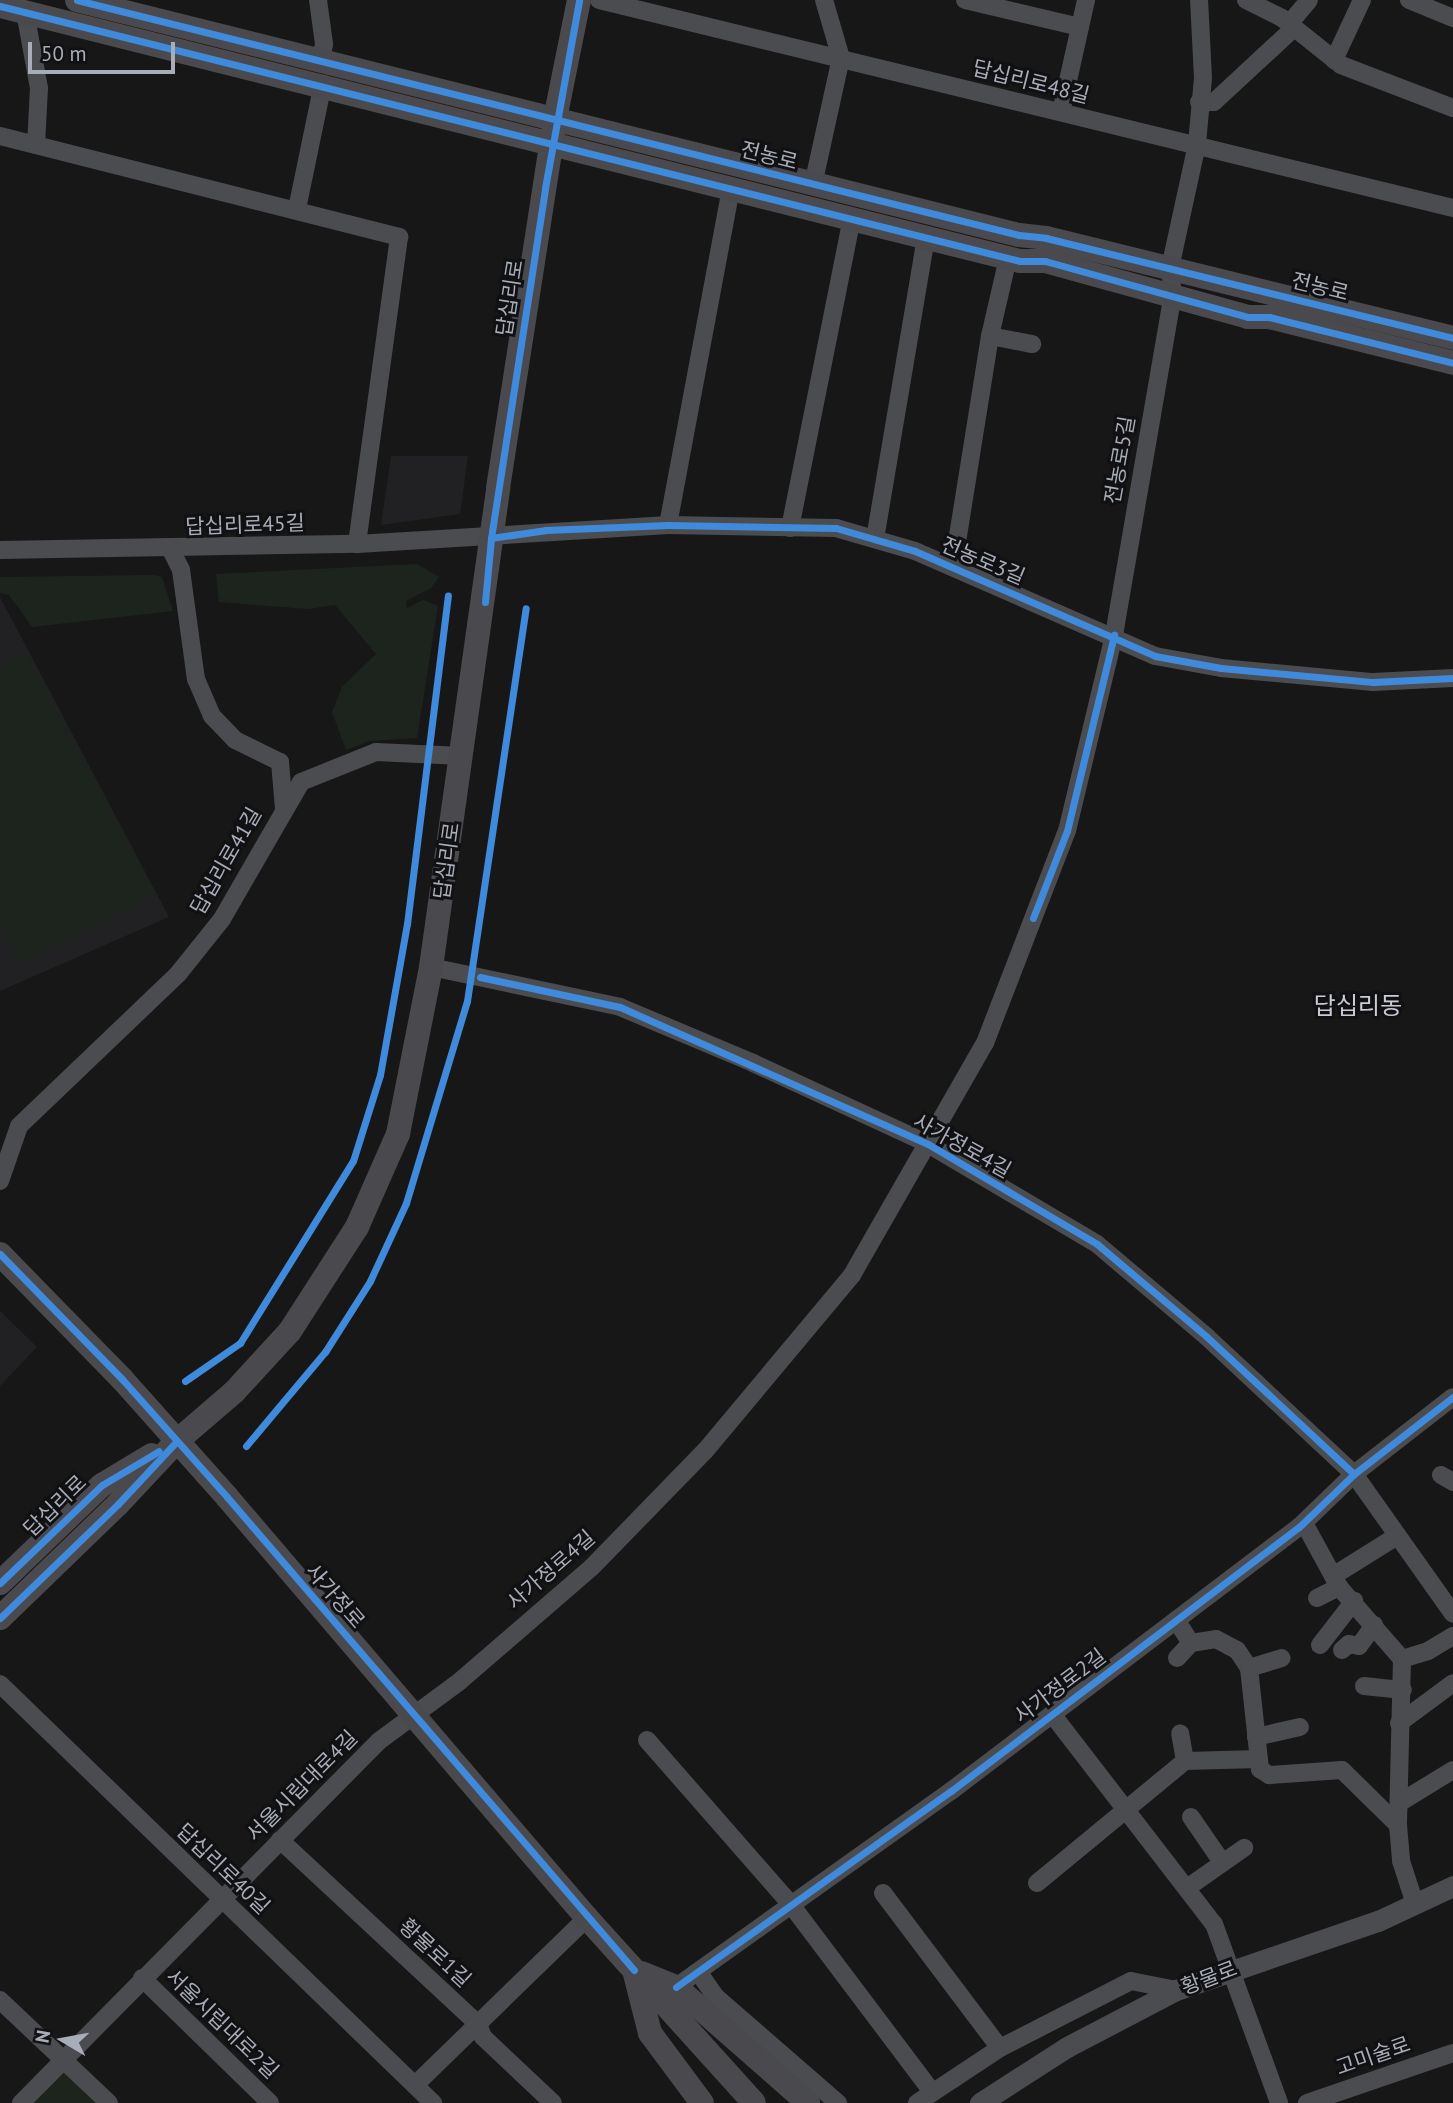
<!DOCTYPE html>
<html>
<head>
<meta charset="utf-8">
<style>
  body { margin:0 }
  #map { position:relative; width:1453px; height:2103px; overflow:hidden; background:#171717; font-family:"PT Sans","Noto Sans KR",sans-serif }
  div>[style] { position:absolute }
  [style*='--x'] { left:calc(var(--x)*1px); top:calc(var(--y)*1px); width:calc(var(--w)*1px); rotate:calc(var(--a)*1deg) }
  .built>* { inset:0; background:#212123 }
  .green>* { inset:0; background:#1d241e }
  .minor>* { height:18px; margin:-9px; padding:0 9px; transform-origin:9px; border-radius:9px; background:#4b4c50 }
  .tertiary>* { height:21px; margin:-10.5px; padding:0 10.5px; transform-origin:10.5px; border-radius:10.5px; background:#4b4c50 }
  .secondary>* { height:24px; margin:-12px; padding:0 12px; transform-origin:12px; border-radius:12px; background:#4a4a4e }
  .cycleway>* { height:7px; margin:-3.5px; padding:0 3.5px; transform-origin:3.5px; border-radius:3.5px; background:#408adc }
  span { translate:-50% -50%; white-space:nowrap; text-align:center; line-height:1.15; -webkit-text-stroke:6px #111113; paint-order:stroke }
  .street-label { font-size:21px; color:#a8adb8 }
  .quarter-label { font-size:24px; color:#c9ccd4 }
  .north { position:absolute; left:28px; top:2005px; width:70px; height:70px; -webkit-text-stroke:5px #111113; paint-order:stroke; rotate:280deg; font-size:19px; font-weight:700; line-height:28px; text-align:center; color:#a8adb8 }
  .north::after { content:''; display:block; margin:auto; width:24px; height:32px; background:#a8adb8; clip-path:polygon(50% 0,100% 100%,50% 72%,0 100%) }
  .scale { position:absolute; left:28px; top:42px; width:147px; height:32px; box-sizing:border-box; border:4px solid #a8adb8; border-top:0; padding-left:9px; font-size:21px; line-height:24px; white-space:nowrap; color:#a8adb8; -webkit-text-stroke:5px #111113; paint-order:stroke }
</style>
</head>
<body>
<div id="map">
  <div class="built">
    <i style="clip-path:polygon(391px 456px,468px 456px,460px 514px,381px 525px)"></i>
    <i style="clip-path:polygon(0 597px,169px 917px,0 991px)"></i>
    <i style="clip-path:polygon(0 1311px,37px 1347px,0 1386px)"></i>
  </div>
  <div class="green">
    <i style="clip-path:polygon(417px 564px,439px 577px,431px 588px,406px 601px,407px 608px,423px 600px,438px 606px,417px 738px,370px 741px,346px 750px,332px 712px,342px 687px,376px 654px,335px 605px,308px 609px,219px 602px,216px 574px)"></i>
    <i style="clip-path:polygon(154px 575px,162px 577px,173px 611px,32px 627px,9px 595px,0 593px,0 577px)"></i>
    <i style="clip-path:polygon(26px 653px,156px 895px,20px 964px,0 924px,0 668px)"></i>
    <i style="clip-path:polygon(66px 2067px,102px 2103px,31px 2103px)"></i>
  </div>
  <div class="minor">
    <i style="--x:318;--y:0;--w:44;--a:82.2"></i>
    <i style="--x:324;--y:44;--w:15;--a:101"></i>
    <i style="--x:599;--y:0;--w:879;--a:13.69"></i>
    <i style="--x:965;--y:0;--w:118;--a:13.2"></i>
    <i style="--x:1246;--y:0;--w:40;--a:26.6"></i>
    <i style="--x:1282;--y:18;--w:75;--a:38.5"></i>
    <i style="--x:1341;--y:65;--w:120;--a:21"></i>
    <i style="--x:1409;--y:0;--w:48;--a:22.2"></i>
    <i style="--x:25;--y:12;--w:77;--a:79.6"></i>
    <i style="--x:39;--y:88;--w:57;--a:93"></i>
    <i style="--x:1289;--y:24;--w:31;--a:-50"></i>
    <i style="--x:1334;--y:60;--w:66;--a:-65"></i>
    <i style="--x:1199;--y:102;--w:15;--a:0"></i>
    <i style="--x:1214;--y:102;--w:109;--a:-42.8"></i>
    <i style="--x:1061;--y:112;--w:115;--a:-77.4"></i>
    <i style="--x:0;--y:136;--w:412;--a:14.2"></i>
    <i style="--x:399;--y:237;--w:310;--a:97.8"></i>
    <i style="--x:813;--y:185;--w:130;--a:-77.6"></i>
    <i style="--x:841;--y:58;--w:60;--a:-106.3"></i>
    <i style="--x:297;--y:209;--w:128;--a:-78.3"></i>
    <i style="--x:990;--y:336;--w:80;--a:-77"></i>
    <i style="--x:668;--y:525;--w:343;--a:-79.4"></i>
    <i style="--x:790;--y:528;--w:315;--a:-78.7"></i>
    <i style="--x:875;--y:539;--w:307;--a:-80.4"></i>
    <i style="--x:0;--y:550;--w:357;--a:-1"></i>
    <i style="--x:357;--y:544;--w:312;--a:-3.5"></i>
    <i style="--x:668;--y:525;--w:168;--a:1"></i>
    <i style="--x:836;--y:528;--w:82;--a:16.2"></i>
    <i style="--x:915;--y:551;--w:262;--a:23.6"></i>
    <i style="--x:1155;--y:656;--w:67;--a:10.3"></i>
    <i style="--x:1221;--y:668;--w:153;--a:5.3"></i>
    <i style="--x:1373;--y:682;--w:80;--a:-2.9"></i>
    <i style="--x:171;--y:550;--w:22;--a:63"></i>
    <i style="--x:181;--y:570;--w:110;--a:82.2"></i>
    <i style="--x:196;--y:679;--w:40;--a:66.6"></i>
    <i style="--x:212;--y:716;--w:33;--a:46"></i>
    <i style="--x:235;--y:740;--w:50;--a:26.1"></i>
    <i style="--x:280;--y:762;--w:47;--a:85.1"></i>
    <i style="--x:953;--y:567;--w:234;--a:-80.9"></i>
    <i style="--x:990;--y:336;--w:43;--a:10.8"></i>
    <i style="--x:431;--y:967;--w:193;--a:11.9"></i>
    <i style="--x:620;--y:1007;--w:144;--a:22.8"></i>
    <i style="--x:753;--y:1063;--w:193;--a:24.8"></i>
    <i style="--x:928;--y:1144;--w:196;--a:30.6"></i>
    <i style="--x:1097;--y:1244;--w:144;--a:40.2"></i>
    <i style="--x:1207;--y:1337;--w:201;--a:43"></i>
    <i style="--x:1354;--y:1474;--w:171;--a:54.7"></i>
    <i style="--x:0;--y:1181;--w:58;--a:-70.9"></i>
    <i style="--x:19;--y:1126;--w:220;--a:-43.7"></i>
    <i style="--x:178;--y:974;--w:70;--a:-51.3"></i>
    <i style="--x:222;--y:919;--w:158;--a:-60"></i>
    <i style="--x:301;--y:782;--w:81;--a:-21.8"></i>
    <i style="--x:376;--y:752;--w:86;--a:2.7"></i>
    <i style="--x:1441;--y:1475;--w:14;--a:30"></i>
    <i style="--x:1304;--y:1523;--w:73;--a:61.3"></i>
    <i style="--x:1339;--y:1587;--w:96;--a:48.8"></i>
    <i style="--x:1402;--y:1659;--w:166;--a:91.4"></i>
    <i style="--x:1398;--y:1825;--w:36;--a:85"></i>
    <i style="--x:1401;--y:1861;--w:45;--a:72"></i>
    <i style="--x:1333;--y:1576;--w:75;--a:-32"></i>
    <i style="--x:1317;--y:1598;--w:25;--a:-27"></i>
    <i style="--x:1176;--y:1620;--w:27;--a:57"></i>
    <i style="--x:1191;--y:1643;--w:25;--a:-9"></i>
    <i style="--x:1216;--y:1639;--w:24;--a:28"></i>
    <i style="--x:1237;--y:1650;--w:22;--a:56"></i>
    <i style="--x:1249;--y:1668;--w:102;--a:83.8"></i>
    <i style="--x:1260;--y:1769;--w:11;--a:34"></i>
    <i style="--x:1269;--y:1775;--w:73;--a:-3.9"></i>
    <i style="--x:1342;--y:1770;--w:78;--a:44.5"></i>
    <i style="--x:1320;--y:1645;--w:56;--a:-52.3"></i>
    <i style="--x:1342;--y:1650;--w:9;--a:-41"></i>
    <i style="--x:1349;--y:1644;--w:10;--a:11"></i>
    <i style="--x:1359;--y:1646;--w:26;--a:-54"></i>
    <i style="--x:1177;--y:1658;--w:21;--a:-47"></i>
    <i style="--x:1402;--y:1659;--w:27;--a:-17"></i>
    <i style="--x:1428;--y:1651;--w:29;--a:-31"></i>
    <i style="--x:1249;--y:1668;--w:34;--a:-17"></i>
    <i style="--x:0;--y:1684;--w:603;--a:44.06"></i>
    <i style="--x:1364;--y:1686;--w:39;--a:6"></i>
    <i style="--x:1052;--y:1714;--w:265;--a:52.4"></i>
    <i style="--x:1214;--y:1924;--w:190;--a:70"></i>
    <i style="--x:1399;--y:1723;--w:67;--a:-36.5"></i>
    <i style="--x:1256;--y:1737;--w:45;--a:-12.8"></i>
    <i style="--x:647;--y:1740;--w:215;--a:48.8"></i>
    <i style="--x:789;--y:1902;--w:238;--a:53"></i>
    <i style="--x:1185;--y:1761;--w:74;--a:-1.5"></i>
    <i style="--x:1399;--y:1803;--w:63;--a:-31.4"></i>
    <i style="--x:1191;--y:1817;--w:55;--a:55.4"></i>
    <i style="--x:280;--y:1840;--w:270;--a:42.9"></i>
    <i style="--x:478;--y:2024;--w:14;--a:69"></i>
    <i style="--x:483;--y:2037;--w:96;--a:43.3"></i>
    <i style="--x:1037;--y:1883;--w:192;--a:-39.5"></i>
    <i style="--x:1185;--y:1761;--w:28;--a:-100"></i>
    <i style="--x:1187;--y:1888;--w:70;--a:-35.1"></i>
    <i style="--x:883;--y:1893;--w:194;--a:53"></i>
    <i style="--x:699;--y:1973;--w:29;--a:55"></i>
    <i style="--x:716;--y:1997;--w:162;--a:41"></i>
    <i style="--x:142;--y:1978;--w:179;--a:44.3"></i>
    <i style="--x:676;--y:1987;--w:338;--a:-35.5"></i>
    <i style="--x:951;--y:1791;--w:437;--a:-37.2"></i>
    <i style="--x:1299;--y:1527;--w:76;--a:-43.9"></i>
    <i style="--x:1354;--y:1474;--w:125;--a:-37.9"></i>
    <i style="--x:0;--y:2000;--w:150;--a:43.4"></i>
    <i style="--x:415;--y:2085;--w:240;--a:-44.2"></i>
    <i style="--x:21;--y:2103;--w:509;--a:-45.32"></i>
    <i style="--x:379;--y:1741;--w:101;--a:-36.5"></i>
    <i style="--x:460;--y:1681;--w:174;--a:-40.8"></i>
    <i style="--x:592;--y:1567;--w:162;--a:-45.8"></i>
    <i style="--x:705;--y:1451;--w:229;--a:-50.1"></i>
    <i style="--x:852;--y:1275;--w:267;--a:-60.2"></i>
    <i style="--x:985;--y:1043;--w:227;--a:-68.9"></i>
    <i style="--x:1067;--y:831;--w:202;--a:-76.5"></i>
    <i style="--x:1114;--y:635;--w:346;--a:-80.2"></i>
    <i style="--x:1173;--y:294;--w:26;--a:-97"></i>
    <i style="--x:1170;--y:268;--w:127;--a:-77.7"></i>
    <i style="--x:1197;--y:144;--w:66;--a:-84.8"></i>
    <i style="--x:1203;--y:78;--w:78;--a:-92.9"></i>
    <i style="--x:917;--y:2103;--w:100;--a:-33.5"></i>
    <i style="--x:1000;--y:2048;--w:147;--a:-27.1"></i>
    <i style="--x:1131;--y:1981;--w:46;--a:11.3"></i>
    <i style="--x:1307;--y:2103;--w:154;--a:-18.9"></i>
  </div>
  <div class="tertiary">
    <i style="--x:980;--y:2103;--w:103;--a:-32.8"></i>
    <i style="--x:1067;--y:2047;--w:123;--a:-27.6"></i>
    <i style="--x:1176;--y:1990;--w:213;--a:-18.9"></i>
    <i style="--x:1378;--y:1921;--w:83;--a:-25"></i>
  </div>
  <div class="secondary">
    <i style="--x:77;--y:0;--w:971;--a:14.01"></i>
    <i style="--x:1019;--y:235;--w:27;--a:6"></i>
    <i style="--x:1046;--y:238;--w:419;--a:13.8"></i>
    <i style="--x:0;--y:6;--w:1051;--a:14.04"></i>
    <i style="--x:1020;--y:261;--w:25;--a:0"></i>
    <i style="--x:1045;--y:261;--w:211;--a:15.4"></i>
    <i style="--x:1248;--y:317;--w:21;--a:0"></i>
    <i style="--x:1269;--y:317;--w:190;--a:14"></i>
    <i style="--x:0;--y:1254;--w:175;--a:45.7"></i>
    <i style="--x:122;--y:1379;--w:158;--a:48.3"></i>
    <i style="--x:227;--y:1497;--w:554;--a:49.47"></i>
    <i style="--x:587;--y:1918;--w:249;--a:47.9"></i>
    <i style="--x:0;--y:1583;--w:141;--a:-43.9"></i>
    <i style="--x:102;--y:1485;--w:58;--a:-31"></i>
    <i style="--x:0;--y:1618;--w:164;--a:-44"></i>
    <i style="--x:118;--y:1504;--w:86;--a:-46.9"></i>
    <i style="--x:177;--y:1441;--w:75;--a:-40.7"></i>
    <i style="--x:234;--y:1392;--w:83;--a:-47.4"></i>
    <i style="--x:290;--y:1331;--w:124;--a:-57.2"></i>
    <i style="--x:357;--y:1227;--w:102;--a:-66.2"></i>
    <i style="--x:398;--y:1134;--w:170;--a:-78.8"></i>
    <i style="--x:431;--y:967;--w:484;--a:-82"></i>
    <i style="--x:498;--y:488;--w:373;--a:-81.2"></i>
    <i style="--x:555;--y:119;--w:121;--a:-78.6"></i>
    <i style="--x:641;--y:1973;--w:38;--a:22"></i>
    <i style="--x:676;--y:1987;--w:176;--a:41.3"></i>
    <i style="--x:635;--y:1974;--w:61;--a:75.7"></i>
    <i style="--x:650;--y:2033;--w:87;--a:53.4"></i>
  </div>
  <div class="cycleway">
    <i style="--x:77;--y:0;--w:971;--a:14.01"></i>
    <i style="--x:1019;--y:235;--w:27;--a:6"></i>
    <i style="--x:1046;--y:238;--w:419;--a:13.8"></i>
    <i style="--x:0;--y:6;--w:1051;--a:14.04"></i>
    <i style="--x:1020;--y:261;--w:25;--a:0"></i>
    <i style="--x:1045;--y:261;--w:211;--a:15.4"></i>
    <i style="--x:1248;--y:317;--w:21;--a:0"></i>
    <i style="--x:1269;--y:317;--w:190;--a:14"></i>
    <i style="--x:491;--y:538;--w:56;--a:-8.3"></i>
    <i style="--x:546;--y:530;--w:122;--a:-2.3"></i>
    <i style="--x:668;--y:525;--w:168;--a:1"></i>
    <i style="--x:836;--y:528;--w:82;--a:16.2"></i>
    <i style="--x:915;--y:551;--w:262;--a:23.6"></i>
    <i style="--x:1155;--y:656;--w:67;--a:10.3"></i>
    <i style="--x:1221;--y:668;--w:153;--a:5.3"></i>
    <i style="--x:1373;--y:682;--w:80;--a:-2.9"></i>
    <i style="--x:485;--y:602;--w:64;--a:-84.6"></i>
    <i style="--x:491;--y:538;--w:354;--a:-81.2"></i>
    <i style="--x:545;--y:188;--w:191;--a:-79.7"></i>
    <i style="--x:1033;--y:918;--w:93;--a:-68.7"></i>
    <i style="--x:1067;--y:831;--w:202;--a:-76.5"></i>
    <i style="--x:480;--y:977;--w:143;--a:12.1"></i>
    <i style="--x:620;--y:1007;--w:337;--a:24"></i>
    <i style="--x:928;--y:1144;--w:196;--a:30.6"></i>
    <i style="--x:1097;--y:1244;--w:144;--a:40.2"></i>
    <i style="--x:1207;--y:1337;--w:201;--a:43"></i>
    <i style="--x:0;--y:1254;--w:175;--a:45.7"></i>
    <i style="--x:122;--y:1379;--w:158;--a:48.3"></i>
    <i style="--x:227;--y:1497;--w:624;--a:49.29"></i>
    <i style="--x:185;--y:1381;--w:67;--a:-34.6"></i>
    <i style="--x:240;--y:1343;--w:214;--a:-58.2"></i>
    <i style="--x:353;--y:1161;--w:90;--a:-72.6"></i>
    <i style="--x:380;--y:1075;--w:153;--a:-79.9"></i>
    <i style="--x:407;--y:924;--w:331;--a:-82.9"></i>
    <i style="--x:246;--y:1446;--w:123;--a:-50"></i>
    <i style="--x:325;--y:1352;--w:84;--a:-57.6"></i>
    <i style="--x:370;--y:1281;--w:86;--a:-65.2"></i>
    <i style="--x:406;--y:1203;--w:211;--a:-73.2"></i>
    <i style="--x:467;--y:1001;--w:397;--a:-81.5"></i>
    <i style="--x:0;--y:1583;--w:141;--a:-43.9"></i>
    <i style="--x:102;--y:1485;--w:66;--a:-30.8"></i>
    <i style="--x:0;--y:1618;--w:164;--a:-44"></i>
    <i style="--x:118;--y:1504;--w:86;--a:-46.9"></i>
    <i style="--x:676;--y:1987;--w:338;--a:-35.5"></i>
    <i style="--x:951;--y:1791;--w:437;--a:-37.2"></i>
    <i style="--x:1299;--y:1527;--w:76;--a:-43.9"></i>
    <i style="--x:1354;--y:1474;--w:125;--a:-37.9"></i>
  </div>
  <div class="street-label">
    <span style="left:1031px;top:82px;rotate:14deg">답십리로48길</span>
    <span style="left:769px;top:156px;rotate:14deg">전농로</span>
    <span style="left:1320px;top:287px;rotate:14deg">전농로</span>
    <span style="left:510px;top:298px;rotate:-81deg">답십리로</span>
    <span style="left:1120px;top:460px;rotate:-80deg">전농로5길</span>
    <span style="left:245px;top:525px;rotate:-2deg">답십리로45길</span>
    <span style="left:983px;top:561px;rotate:23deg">전농로3길</span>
    <span style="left:226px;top:861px;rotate:-60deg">답십리로41길</span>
    <span style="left:447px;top:861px;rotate:-82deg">답십리로</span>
    <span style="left:962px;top:1146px;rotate:29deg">사가정로4길</span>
    <span style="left:55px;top:1506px;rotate:-44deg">답십리로</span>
    <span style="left:551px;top:1570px;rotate:-41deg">사가정로4길</span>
    <span style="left:335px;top:1596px;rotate:49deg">사가정로</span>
    <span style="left:1060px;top:1686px;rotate:-37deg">사가정로2길</span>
    <span style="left:302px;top:1786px;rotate:-45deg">서울시립대로4길</span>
    <span style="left:223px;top:1869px;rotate:44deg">답십리로40길</span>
    <span style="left:435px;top:1953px;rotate:43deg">황물로1길</span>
    <span style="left:1209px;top:1978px;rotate:-21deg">황물로</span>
    <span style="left:222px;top:2024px;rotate:44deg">서울시립대로2길</span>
    <span style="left:1373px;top:2056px;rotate:-19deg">고미술로</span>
  </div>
  <div class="quarter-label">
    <span style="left:1358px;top:1006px">답십리동</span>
  </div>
  <div class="north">N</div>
  <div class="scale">50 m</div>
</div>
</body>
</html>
